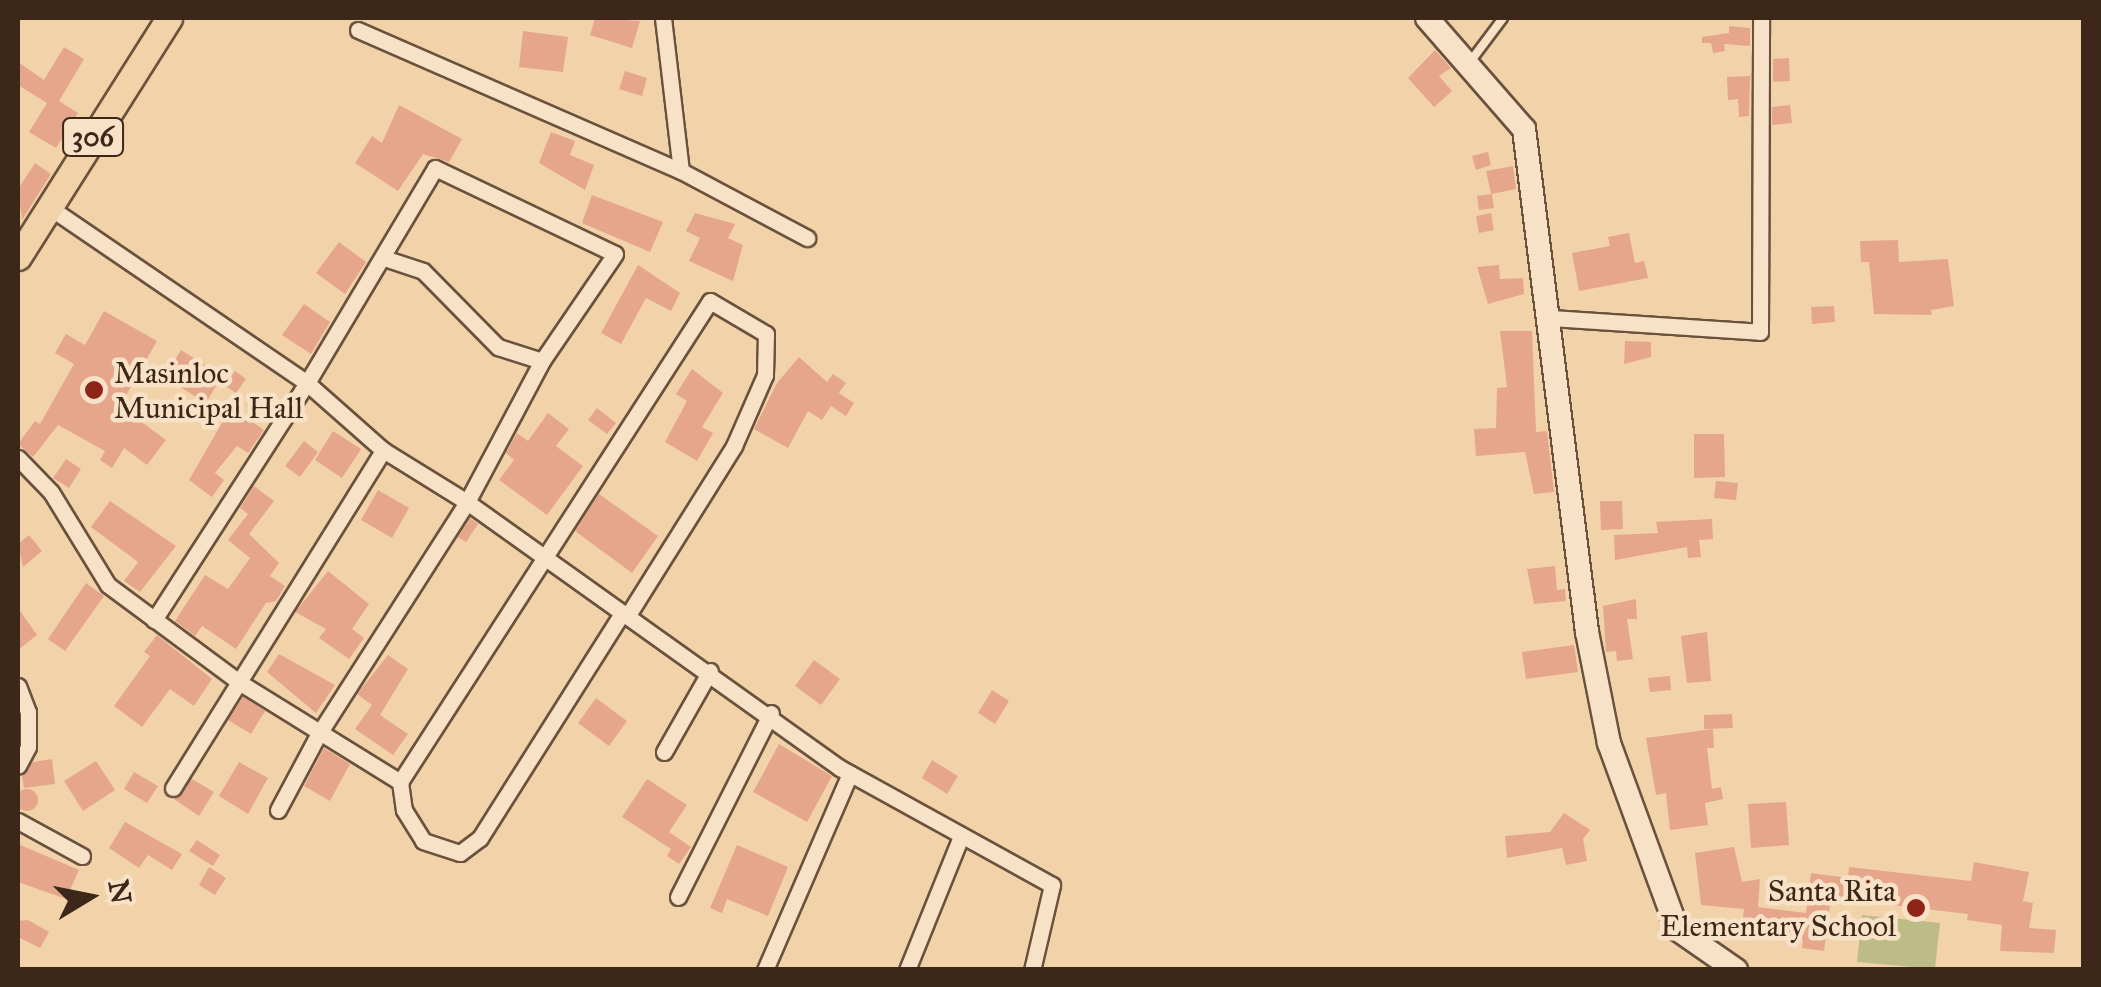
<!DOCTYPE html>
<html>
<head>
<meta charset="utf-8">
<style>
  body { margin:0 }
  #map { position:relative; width:2101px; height:987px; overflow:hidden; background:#f2d3a9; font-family:"IM FELL Great Primer",serif }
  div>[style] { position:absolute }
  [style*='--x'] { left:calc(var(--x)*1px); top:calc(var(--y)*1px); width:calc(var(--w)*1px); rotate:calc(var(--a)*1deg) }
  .green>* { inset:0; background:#bdbc86 }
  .building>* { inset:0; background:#e6a68c }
  .round { border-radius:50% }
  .roads { filter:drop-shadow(2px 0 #6a523d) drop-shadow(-2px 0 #6a523d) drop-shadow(0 2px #6a523d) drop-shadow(0 -2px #6a523d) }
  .lane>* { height:8px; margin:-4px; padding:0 4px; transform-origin:4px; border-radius:4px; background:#f7e2c7 }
  .street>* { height:15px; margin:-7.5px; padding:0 7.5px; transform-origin:7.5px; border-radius:7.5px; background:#f7e2c7 }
  .secondary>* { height:22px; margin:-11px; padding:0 11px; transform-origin:11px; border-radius:11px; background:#f7e2c7 }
  .primary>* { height:25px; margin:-12.5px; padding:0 12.5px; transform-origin:12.5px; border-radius:12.5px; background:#f2d3a9 }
  .dots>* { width:28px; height:28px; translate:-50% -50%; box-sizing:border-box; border:5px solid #f7e2c7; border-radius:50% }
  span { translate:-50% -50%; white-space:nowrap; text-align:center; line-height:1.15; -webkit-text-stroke:9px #f7e2c7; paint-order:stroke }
  .shield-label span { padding:2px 8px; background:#f7e2c7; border:2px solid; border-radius:8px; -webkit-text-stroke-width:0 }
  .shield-label { font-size:28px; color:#3c2719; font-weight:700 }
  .poi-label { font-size:30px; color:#3c2719 }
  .left { translate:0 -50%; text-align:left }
  .right { translate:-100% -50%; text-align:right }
  .frame { position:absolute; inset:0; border:20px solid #3c2719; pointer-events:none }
  .north { position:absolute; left:40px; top:847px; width:100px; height:100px; -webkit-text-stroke:8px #f7e2c7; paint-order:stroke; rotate:80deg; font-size:28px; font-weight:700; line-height:40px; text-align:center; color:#3c2719 }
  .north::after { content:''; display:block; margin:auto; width:35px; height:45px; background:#3c2719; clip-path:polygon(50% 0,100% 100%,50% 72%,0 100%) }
</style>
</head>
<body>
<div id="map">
  <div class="green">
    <i style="clip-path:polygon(1862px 915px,1940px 923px,1935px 969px,1857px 962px)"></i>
  </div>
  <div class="building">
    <i style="clip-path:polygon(595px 18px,640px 21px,632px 48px,590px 35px)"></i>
    <i style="clip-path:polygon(1729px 26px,1750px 28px,1750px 46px,1724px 44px,1725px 51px,1713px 53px,1711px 43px,1702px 43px,1702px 37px,1729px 33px)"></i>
    <i style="clip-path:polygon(523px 31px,568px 37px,563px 72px,519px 67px)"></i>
    <i style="clip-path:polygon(64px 47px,84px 59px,59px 101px,78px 113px,56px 148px,29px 132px,47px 103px,18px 85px,18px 62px,44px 80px)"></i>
    <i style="clip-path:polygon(1435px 50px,1451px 68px,1439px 76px,1452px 91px,1434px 107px,1408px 78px)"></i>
    <i style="clip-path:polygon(1789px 58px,1790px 81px,1773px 82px,1773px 59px)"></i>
    <i style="clip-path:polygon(625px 71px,647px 78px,642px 96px,619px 89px)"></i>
    <i style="clip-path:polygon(1750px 76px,1749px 116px,1739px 117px,1738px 99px,1728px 100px,1727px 77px)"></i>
    <i style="clip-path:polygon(399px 105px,462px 139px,449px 162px,423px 154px,398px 191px,355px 163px,372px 136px,382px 143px)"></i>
    <i style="clip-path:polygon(1790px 105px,1792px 123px,1772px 125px,1772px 107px)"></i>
    <i style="clip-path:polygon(551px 132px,575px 141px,570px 155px,594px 165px,585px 190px,539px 163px)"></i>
    <i style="clip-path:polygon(1488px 152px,1491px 165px,1476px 170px,1472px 156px)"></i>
    <i style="clip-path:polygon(35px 163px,51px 174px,22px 220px,18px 189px)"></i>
    <i style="clip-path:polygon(1513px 166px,1516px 189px,1492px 194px,1494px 208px,1479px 210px,1477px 196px,1491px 194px,1486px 171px)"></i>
    <i style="clip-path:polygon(592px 195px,663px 222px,650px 252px,582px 223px)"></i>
    <i style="clip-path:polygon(695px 213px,735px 224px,728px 238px,743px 245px,733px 281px,689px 261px,700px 238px,686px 231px)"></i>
    <i style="clip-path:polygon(1491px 213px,1494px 230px,1479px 233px,1476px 216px)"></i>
    <i style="clip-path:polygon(1629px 233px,1635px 263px,1644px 261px,1648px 278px,1579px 291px,1572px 253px,1610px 246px,1608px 237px)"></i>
    <i style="clip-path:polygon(1898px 240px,1899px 262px,1948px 259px,1954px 306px,1931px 310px,1932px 315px,1874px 314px,1869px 262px,1861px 262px,1860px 241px)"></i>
    <i style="clip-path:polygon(339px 242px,366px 262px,345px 294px,316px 273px)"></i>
    <i style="clip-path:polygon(638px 265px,680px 293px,671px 311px,646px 298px,621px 344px,601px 333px)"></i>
    <i style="clip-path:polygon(1499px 265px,1500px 279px,1523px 278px,1524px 294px,1488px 304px,1477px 267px)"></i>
    <i style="clip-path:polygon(304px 304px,330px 322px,311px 354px,282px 335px)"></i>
    <i style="clip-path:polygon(1834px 306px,1835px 322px,1812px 324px,1811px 307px)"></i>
    <i style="clip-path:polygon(104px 311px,157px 341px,120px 406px,166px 440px,147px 465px,124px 448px,112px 468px,100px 460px,105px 451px,58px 425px,33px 457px,18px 444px,35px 421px,40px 424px,74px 364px,55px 353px,66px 334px,85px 345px)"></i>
    <i style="clip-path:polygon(1500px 331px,1532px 331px,1536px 432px,1547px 431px,1554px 492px,1534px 494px,1525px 452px,1476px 456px,1474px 429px,1496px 428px,1497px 388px,1507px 387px)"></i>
    <i style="clip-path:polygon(1625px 341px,1651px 342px,1651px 357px,1624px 364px)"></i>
    <i style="clip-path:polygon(181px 350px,222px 376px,206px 403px,164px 377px)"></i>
    <i style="clip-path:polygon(799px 357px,827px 382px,833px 374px,846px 383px,839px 393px,854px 403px,846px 416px,831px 406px,822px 420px,808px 411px,788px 448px,754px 429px,777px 383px)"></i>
    <i style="clip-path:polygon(692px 369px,723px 393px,702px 427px,713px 433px,697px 461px,665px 442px,687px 401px,676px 394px)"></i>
    <i style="clip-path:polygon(235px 371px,246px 379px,236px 393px,225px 386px)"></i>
    <i style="clip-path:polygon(231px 407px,264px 430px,248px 453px,237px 446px,215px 473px,224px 480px,212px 497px,189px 480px)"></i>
    <i style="clip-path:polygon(597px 408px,616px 423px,607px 434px,588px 420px)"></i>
    <i style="clip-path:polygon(548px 413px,569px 429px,556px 446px,583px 466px,547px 515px,499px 480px,514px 460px,506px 453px,517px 433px,528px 441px)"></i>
    <i style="clip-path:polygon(333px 431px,361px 449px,342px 478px,315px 460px)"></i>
    <i style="clip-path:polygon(1694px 434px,1724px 434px,1725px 477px,1694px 478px)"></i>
    <i style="clip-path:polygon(304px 441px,318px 452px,300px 477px,285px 466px)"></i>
    <i style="clip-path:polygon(66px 459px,81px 469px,69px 488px,53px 478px)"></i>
    <i style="clip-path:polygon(1716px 481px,1738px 483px,1736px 500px,1714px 498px)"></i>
    <i style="clip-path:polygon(254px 486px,274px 501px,249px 534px,279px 563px,270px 576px,285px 586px,276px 601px,266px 603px,236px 649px,202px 626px,195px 636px,175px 621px,205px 575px,228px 589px,250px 558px,228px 540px,248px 514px,240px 508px)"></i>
    <i style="clip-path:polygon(378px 490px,409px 508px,392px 538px,361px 520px)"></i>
    <i style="clip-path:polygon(599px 494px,658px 536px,632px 573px,575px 531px)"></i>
    <i style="clip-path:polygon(110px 501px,176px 546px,140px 592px,124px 581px,138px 562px,91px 527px)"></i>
    <i style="clip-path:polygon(1600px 501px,1622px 501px,1623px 529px,1601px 530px)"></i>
    <i style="clip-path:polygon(470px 518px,478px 524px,466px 542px,458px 537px)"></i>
    <i style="clip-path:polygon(1712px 519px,1713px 539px,1699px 540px,1701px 557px,1688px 558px,1687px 547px,1615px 560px,1614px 535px,1658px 533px,1656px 522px)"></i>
    <i style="clip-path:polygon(29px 535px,42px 551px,23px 567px,18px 544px)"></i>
    <i style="clip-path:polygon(1555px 566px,1557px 590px,1565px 589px,1566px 601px,1534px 604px,1527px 569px)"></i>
    <i style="clip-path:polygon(328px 571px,369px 604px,352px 629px,364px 638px,349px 659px,319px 638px,326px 629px,295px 612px)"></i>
    <i style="clip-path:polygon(86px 583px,104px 596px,65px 651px,48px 639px)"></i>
    <i style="clip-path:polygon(1636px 599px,1637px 619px,1627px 619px,1633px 659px,1617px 661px,1616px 651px,1606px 652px,1603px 606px)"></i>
    <i style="clip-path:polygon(18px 608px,37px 635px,18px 650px)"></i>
    <i style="clip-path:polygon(1707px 632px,1711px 681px,1687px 683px,1681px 636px)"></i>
    <i style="clip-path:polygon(157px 635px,212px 679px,194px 706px,170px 689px,142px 727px,114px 706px,150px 656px,144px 652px)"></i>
    <i style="clip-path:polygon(1574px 645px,1578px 672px,1526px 679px,1522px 652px)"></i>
    <i style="clip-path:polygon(279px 654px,335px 685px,316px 713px,267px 672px)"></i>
    <i style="clip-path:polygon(388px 655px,408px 669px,380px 715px,408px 734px,393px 755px,355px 729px,372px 705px,357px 694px)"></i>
    <i style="clip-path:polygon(814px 660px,840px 679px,821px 705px,795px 686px)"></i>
    <i style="clip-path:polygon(1670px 676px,1671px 690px,1650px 692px,1648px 678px)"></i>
    <i style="clip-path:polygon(992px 690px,1009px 701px,995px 724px,978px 713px)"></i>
    <i style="clip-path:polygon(243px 697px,265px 711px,251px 734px,228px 720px)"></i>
    <i style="clip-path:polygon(596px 698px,627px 721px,609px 746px,578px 723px)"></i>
    <i style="clip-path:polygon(1732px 714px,1733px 728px,1704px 729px,1704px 715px)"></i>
    <i style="clip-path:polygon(1713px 729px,1714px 748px,1707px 748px,1712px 789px,1721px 787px,1723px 799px,1705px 803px,1708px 825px,1670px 830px,1666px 793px,1656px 795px,1646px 738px)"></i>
    <i style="clip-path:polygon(779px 744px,832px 776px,807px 822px,753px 792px)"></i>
    <i style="clip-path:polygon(324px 748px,350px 764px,330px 801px,304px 786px)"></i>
    <i style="clip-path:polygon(52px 759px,55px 784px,24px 788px,22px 776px,33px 762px)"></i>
    <i style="clip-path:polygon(932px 760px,958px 776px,947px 794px,922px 778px)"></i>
    <i style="clip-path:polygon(96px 761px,115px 790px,83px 811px,64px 781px)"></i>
    <i style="clip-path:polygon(239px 762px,268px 778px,248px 814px,219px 796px)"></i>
    <i style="clip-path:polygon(134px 772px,158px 786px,147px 803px,124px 789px)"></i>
    <i style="clip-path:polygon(192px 779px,214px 792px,199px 816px,174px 799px)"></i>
    <i style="clip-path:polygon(647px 779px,687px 805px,669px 832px,691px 847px,679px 864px,667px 856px,671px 849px,622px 817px)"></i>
    <i class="round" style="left:16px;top:789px;width:22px;height:22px"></i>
    <i style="clip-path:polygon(1786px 802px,1789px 845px,1751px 848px,1748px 804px)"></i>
    <i style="clip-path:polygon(1564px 813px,1590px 830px,1583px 839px,1587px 861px,1566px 865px,1562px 848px,1507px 858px,1505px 836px,1550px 832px)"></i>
    <i style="clip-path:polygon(125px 822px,182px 854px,172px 870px,148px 855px,139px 868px,109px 848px)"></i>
    <i style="clip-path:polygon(197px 840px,220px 855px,213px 866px,189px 851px)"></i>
    <i style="clip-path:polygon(18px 844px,79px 870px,66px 899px,18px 882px)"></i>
    <i style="clip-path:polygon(737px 845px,788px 867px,768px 916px,727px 899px,722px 913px,710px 908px)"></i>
    <i style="clip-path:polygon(1734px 847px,1742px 882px,1760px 879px,1758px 907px,1806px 913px,1811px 873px,1848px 878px,1849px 867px,1971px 881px,1974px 862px,2029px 872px,2023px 901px,2033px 903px,2029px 928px,2056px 930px,2054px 953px,2000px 951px,2002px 925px,1967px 920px,1968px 914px,1831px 898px,1824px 951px,1802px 948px,1803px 940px,1741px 931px,1744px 909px,1701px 905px,1695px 853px)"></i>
    <i style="clip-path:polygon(209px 867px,226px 878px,215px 895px,199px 885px)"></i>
    <i style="clip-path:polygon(28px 920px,49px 932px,40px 948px,18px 937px,18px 921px)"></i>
  </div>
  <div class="roads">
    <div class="lane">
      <i style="--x:1470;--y:62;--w:55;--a:-53.1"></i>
    </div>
    <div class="street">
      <i style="--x:663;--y:18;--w:154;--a:83.3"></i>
      <i style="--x:358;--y:30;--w:352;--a:23.6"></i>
      <i style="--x:681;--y:171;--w:143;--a:28"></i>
      <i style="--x:49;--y:207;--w:312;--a:34.3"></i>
      <i style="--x:307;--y:383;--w:101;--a:41.4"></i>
      <i style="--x:383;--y:450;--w:99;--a:31.8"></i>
      <i style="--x:467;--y:502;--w:458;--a:35.5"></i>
      <i style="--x:840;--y:768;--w:242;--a:28.9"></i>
      <i style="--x:1052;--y:885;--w:87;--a:103.2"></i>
      <i style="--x:384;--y:258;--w:41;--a:18.4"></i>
      <i style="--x:423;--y:271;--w:107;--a:45.4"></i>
      <i style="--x:498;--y:347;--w:46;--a:17.7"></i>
      <i style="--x:1551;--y:318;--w:209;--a:3.8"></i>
      <i style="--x:1760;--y:332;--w:314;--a:-89.8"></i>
      <i style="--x:18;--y:458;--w:47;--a:45.9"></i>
      <i style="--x:51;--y:492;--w:109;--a:58.5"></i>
      <i style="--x:108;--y:585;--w:163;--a:36.5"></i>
      <i style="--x:239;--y:682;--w:190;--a:31.8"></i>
      <i style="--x:400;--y:782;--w:572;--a:-57.2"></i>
      <i style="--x:710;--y:301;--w:65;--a:30.5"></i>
      <i style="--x:766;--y:334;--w:41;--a:91.4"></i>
      <i style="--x:765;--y:375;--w:77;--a:113.6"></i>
      <i style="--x:734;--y:446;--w:199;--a:122.1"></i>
      <i style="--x:154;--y:620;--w:282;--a:-57.2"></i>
      <i style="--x:307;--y:383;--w:250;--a:-59.2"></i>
      <i style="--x:435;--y:168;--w:199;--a:25.5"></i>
      <i style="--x:615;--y:254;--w:130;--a:124.3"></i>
      <i style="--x:542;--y:361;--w:160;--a:118"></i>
      <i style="--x:467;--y:502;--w:277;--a:122.6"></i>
      <i style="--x:318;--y:735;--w:85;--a:118.1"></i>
      <i style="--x:18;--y:686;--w:28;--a:69"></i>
      <i style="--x:28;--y:712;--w:35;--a:90"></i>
      <i style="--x:28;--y:747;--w:21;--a:118"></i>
      <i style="--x:664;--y:752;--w:93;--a:-60.4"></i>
      <i style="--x:400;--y:782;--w:28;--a:82"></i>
      <i style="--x:404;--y:810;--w:36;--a:58"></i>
      <i style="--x:423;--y:841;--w:39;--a:18"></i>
      <i style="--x:460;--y:853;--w:25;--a:-37"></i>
      <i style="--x:480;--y:838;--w:266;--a:-57.7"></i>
      <i style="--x:173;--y:788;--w:398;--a:-58.1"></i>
      <i style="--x:18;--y:821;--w:73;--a:28.7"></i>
      <i style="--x:678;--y:897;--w:206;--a:-63.2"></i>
      <i style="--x:765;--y:970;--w:214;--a:-66.6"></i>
      <i style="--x:907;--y:970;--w:141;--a:-68"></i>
    </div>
    <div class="secondary">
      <i style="--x:1427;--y:18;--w:147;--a:48.9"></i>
      <i style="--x:1524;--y:129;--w:507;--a:82.86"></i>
      <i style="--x:1587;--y:632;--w:113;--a:78.8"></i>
      <i style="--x:1609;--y:743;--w:198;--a:69.9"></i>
      <i style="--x:1677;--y:929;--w:72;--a:34.8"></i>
    </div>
    <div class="primary">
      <i style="--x:18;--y:257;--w:283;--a:-57.7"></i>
    </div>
  </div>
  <div class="dots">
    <i style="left:94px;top:390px;background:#8f2418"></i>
    <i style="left:1916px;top:908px;background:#8f2418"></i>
  </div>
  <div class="shield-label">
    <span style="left:93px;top:137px">306</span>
  </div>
  <div class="poi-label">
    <span class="left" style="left:114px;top:390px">Masinloc<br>Municipal Hall</span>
    <span class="right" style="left:1896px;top:908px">Santa Rita<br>Elementary School</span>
  </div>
  <div class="frame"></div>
  <div class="north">N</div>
</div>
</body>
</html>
